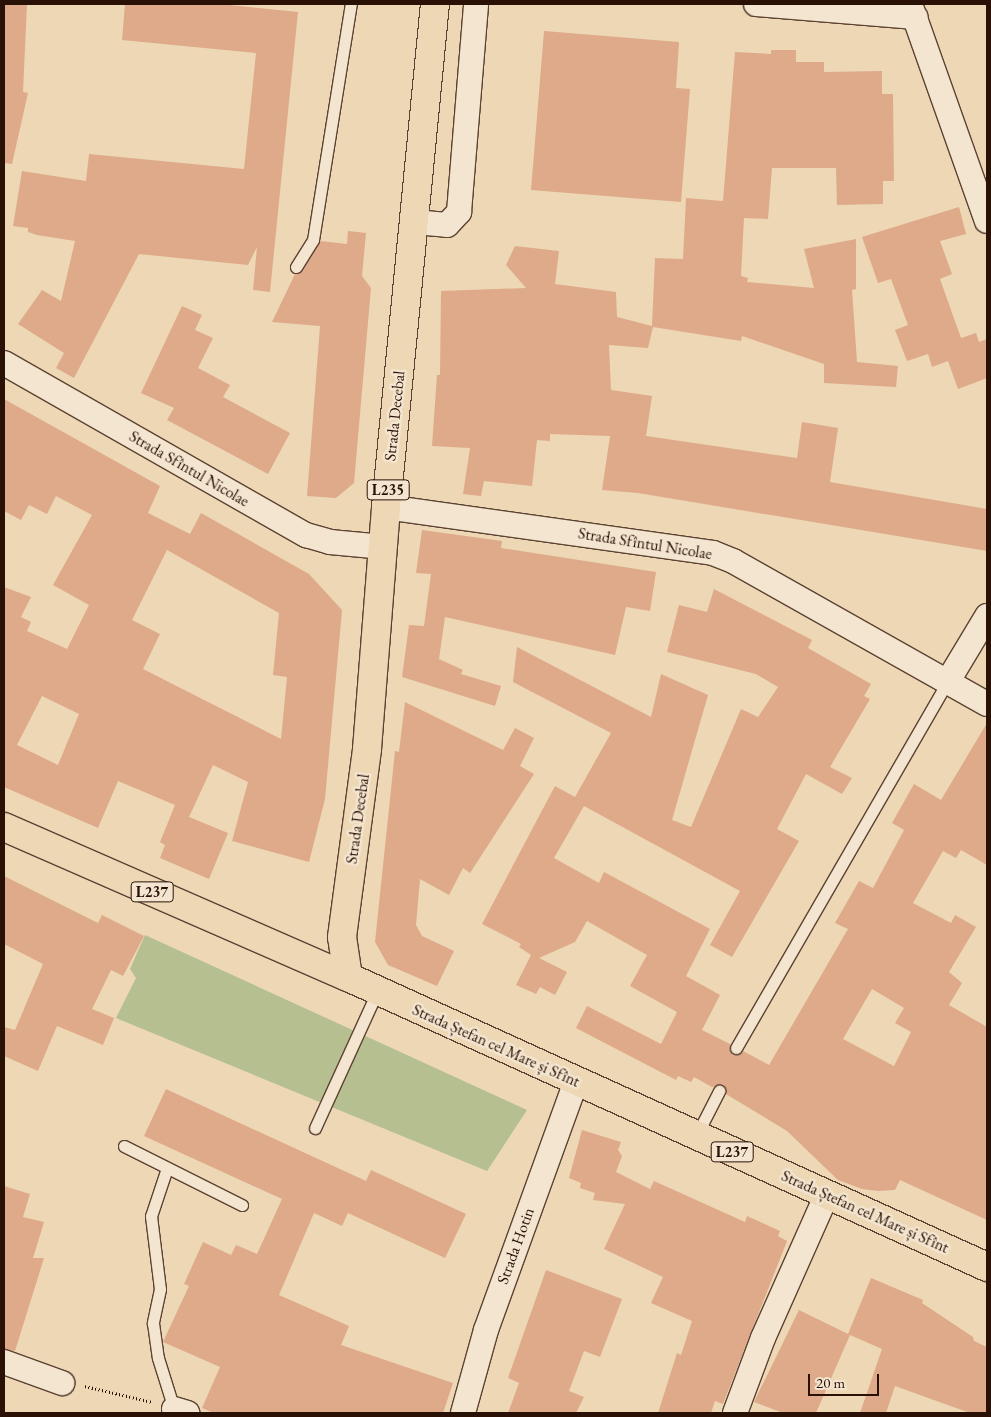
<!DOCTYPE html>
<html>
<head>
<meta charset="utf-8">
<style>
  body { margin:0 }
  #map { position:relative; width:991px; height:1417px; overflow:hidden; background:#edd7b5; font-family:"EB Garamond",serif }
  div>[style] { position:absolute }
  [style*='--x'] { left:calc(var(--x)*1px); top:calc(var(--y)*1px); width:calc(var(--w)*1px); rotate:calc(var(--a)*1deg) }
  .green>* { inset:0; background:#b5bf8f }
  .building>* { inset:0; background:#deaa8a }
  .path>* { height:3px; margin-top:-1.5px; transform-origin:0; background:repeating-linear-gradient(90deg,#2a1106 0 1px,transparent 0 3.5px) }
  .roads { filter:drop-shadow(1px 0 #5b4232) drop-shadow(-1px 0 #5b4232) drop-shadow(0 1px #5b4232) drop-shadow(0 -1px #5b4232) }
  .lane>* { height:11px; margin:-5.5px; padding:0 5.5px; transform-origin:5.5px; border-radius:5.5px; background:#f3e5cf }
  .street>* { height:24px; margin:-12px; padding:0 12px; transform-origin:12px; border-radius:12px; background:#f3e5cf }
  .primary>* { height:28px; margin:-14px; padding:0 14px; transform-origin:14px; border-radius:14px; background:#edd7b5 }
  span { translate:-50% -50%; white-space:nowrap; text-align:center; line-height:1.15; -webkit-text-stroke:5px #f3e5cf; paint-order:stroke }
  .shield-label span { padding:1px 4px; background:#f3e5cf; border:1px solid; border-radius:4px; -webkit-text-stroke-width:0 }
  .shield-label { font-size:15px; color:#2a1106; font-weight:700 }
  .street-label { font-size:16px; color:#2a1106 }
  .frame { position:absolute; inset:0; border:5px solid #2a1106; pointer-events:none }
  .scale { position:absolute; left:808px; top:1374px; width:71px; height:22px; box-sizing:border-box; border:2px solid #2a1106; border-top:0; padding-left:6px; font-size:15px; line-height:18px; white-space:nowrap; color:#2a1106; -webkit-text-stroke:4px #f3e5cf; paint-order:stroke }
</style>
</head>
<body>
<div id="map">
  <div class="green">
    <i style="clip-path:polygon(145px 935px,527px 1110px,487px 1171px,116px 1018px,136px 978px,130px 969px)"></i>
  </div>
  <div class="building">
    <i style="clip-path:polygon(4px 4px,27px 4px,23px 92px,28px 93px,12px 164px,4px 163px)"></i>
    <i style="clip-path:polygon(125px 4px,220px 4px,298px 12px,270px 292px,253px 290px,257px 247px,248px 265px,139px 254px,74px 378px,56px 368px,64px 353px,18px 324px,42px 290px,61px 301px,75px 241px,37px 235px,28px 232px,28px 228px,13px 226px,22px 171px,86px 181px,89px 154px,244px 169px,256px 53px,122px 40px)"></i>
    <i style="clip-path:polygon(544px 31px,679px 42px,676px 88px,690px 89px,681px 202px,531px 190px)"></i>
    <i style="clip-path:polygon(771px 50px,796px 50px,796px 62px,824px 62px,824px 72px,882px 71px,882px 94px,893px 94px,894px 181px,883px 181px,883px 204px,837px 205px,836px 168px,772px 168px,768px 219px,744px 218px,741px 276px,748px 278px,747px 282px,814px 288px,804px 249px,856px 239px,856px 289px,852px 290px,857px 362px,898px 366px,896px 387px,824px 383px,824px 364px,742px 336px,741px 341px,653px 327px,648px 348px,609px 345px,611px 390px,652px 396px,646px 436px,797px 458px,802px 422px,838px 428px,830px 482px,987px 509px,987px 551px,638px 493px,602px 490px,610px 436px,550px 434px,550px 441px,537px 440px,532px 486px,484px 481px,481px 496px,463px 494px,470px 448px,432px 446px,437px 375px,440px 375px,441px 291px,526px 288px,506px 265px,515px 246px,559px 251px,555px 284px,616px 292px,617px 317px,652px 326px,655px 258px,683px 259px,686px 198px,723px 201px,735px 52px,771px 54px)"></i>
    <i style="clip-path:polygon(959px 207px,966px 234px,940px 241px,952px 274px,940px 279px,961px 338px,976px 333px,979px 342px,987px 339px,987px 378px,958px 389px,948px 361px,932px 367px,928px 354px,907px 361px,895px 330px,908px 325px,891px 279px,878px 283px,862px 237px)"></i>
    <i style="clip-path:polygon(348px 231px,366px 233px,362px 276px,371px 288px,354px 483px,336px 498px,307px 496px,320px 326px,272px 322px,295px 274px,302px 271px,320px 241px,347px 244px)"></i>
    <i style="clip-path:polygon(182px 306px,202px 315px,195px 330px,213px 338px,198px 368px,230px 385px,223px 397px,290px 433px,268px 474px,167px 420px,174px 408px,141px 393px)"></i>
    <i style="clip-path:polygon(evenodd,4px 399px,160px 486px,148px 513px,190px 534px,201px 513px,309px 574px,342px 610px,325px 799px,309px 862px,232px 841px,248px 782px,213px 765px,189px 817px,228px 833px,209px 879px,160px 858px,165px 845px,160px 842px,175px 805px,118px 781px,98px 828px,4px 787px,4px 587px,31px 597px,21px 617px,31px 622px,27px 631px,67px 649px,89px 605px,53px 585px,92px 515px,56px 496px,47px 514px,29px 505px,21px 520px,4px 511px,4px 399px,167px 550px,279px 613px,273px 675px,287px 677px,281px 739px,143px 669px,160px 634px,132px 620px,167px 550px,4px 399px,42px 696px,79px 714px,58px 765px,17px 745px,42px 696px)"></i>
    <i style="clip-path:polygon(422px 530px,502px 541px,501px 548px,656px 572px,650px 611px,626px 607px,615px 655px,445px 617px,439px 659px,463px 670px,461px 674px,501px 686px,495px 706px,402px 677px,409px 625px,424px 626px,431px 574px,416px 573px)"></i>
    <i style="clip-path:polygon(evenodd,714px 589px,812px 640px,808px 648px,871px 684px,864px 696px,870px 699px,830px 767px,852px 778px,842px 794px,806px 774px,777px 829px,799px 841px,732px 957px,710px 945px,740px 891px,584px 806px,554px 858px,599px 883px,604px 872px,710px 929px,686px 976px,720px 995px,702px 1030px,730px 1044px,733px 1055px,743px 1051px,769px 1065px,848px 929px,835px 923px,859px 881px,873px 888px,904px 830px,892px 823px,914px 784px,941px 800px,987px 723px,987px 865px,961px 850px,956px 858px,943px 851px,913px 903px,951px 923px,955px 915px,976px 927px,949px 972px,962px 983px,949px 1005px,987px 1027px,987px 1220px,900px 1180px,895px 1190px,878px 1191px,862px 1189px,838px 1180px,787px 1131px,726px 1094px,723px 1085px,712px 1087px,694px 1077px,691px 1082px,678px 1076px,676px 1080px,576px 1028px,587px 1006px,661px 1044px,677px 1012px,630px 986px,647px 955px,587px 921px,575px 942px,539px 958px,567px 972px,555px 995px,540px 987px,536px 994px,516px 985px,531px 955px,519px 947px,521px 944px,482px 924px,555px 786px,575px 797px,611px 733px,513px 682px,517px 647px,651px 717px,661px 674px,708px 695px,672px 820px,691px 827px,741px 709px,758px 717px,778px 687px,756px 674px,667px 652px,679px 605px,707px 612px,714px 589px,872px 989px,904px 1008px,895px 1023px,911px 1032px,894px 1066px,843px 1039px,872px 989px)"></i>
    <i style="clip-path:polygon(405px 702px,503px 750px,515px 728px,534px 738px,520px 766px,534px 774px,470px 873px,463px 868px,449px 895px,420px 879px,416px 925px,422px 936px,454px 951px,437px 986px,388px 965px,375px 942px,395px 751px,399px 752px)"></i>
    <i style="clip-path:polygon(4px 876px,98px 923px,102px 915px,144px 936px,123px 976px,111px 970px,92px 1009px,114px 1018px,103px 1045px,57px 1026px,38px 1071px,4px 1056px,4px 1027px,15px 1030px,43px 964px,4px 944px)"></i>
    <i style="clip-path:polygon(166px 1089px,366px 1181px,371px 1170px,466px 1214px,445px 1258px,348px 1213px,342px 1226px,314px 1213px,279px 1295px,349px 1326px,341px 1345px,453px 1383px,443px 1413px,214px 1413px,202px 1408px,220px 1367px,163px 1342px,189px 1286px,184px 1284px,203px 1242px,231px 1255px,236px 1245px,257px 1254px,282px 1199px,144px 1136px)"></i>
    <i style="clip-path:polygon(582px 1130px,621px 1142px,618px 1150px,622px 1156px,616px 1172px,650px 1189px,654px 1181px,745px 1222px,747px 1216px,780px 1231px,778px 1236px,787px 1241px,723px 1404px,715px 1401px,711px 1413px,658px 1413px,677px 1353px,681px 1355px,692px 1321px,651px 1303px,663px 1277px,604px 1249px,625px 1204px,593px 1200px,595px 1193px,580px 1188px,581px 1183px,569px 1178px)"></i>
    <i style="clip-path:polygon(4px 1186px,30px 1194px,23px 1217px,44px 1222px,33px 1258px,44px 1258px,15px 1351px,4px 1349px)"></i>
    <i style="clip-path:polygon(546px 1270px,622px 1299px,600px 1357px,584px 1351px,569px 1391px,584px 1397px,576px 1413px,508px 1413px,519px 1383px,508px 1378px)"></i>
    <i style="clip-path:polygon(871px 1278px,923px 1300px,922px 1303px,973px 1337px,974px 1341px,987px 1347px,987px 1413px,970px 1413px,895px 1386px,886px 1413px,860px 1413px,882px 1349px,850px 1335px,816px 1413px,783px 1413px,754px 1402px,799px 1310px,848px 1334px)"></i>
  </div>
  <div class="path">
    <i style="--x:85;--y:1386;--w:69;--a:13.4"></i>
  </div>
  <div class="roads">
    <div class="lane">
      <i style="--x:296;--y:267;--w:32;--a:-58"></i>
      <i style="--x:313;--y:240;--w:239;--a:-80.9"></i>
      <i style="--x:736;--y:1048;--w:424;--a:-60"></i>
      <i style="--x:315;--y:1128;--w:149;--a:-65.5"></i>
      <i style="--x:696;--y:1136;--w:51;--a:-62.9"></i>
      <i style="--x:124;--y:1146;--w:132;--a:26.6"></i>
      <i style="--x:167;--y:1168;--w:51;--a:108.4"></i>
      <i style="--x:151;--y:1216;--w:74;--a:83"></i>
      <i style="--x:160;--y:1289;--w:35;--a:102"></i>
      <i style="--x:153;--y:1323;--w:35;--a:82"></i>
      <i style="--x:158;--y:1358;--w:53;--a:72.6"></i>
    </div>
    <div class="street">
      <i style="--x:756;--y:4;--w:160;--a:4.7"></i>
      <i style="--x:910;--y:4;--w:230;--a:70.5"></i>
      <i style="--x:414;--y:222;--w:33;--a:5"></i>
      <i style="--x:447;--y:225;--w:18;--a:-47"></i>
      <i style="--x:459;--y:212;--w:209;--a:-85.3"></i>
      <i style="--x:4;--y:363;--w:348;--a:29.7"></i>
      <i style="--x:306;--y:535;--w:25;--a:16"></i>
      <i style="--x:330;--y:542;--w:54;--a:5.3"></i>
      <i style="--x:386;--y:507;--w:330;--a:8"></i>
      <i style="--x:713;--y:553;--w:22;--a:22"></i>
      <i style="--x:733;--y:561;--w:291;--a:29.4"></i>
      <i style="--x:948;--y:681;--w:76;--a:-59"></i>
      <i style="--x:4;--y:1362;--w:62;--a:19.9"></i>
      <i style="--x:174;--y:1409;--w:14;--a:17"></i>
      <i style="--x:463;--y:1413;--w:86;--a:-74.5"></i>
      <i style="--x:486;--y:1330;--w:264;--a:-70.1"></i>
      <i style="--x:735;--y:1413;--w:80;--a:-69.5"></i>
      <i style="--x:763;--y:1338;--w:158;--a:-66"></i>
    </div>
    <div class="primary">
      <i style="--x:4;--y:827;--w:375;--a:23.6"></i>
      <i style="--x:348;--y:977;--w:702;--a:24.41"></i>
      <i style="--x:348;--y:977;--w:40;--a:-98.5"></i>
      <i style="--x:342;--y:937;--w:190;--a:-82.4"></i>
      <i style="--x:367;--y:749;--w:243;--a:-85.5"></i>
      <i style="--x:386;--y:507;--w:505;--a:-84.44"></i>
    </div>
  </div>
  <div class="shield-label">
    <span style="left:388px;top:490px">L235</span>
    <span style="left:152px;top:892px">L237</span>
    <span style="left:732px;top:1152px">L237</span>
  </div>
  <div class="street-label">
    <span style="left:395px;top:416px;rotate:-84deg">Strada Decebal</span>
    <span style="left:189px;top:469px;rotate:30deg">Strada Sfîntul Nicolae</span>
    <span style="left:645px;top:544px;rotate:9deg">Strada Sfîntul Nicolae</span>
    <span style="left:358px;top:819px;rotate:-82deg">Strada Decebal</span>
    <span style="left:496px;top:1046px;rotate:24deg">Strada Ștefan cel Mare și Sfînt</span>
    <span style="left:865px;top:1212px;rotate:24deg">Strada Ștefan cel Mare și Sfînt</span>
    <span style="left:516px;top:1246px;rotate:-70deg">Strada Hotin</span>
  </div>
  <div class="frame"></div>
  <div class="scale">20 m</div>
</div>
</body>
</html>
